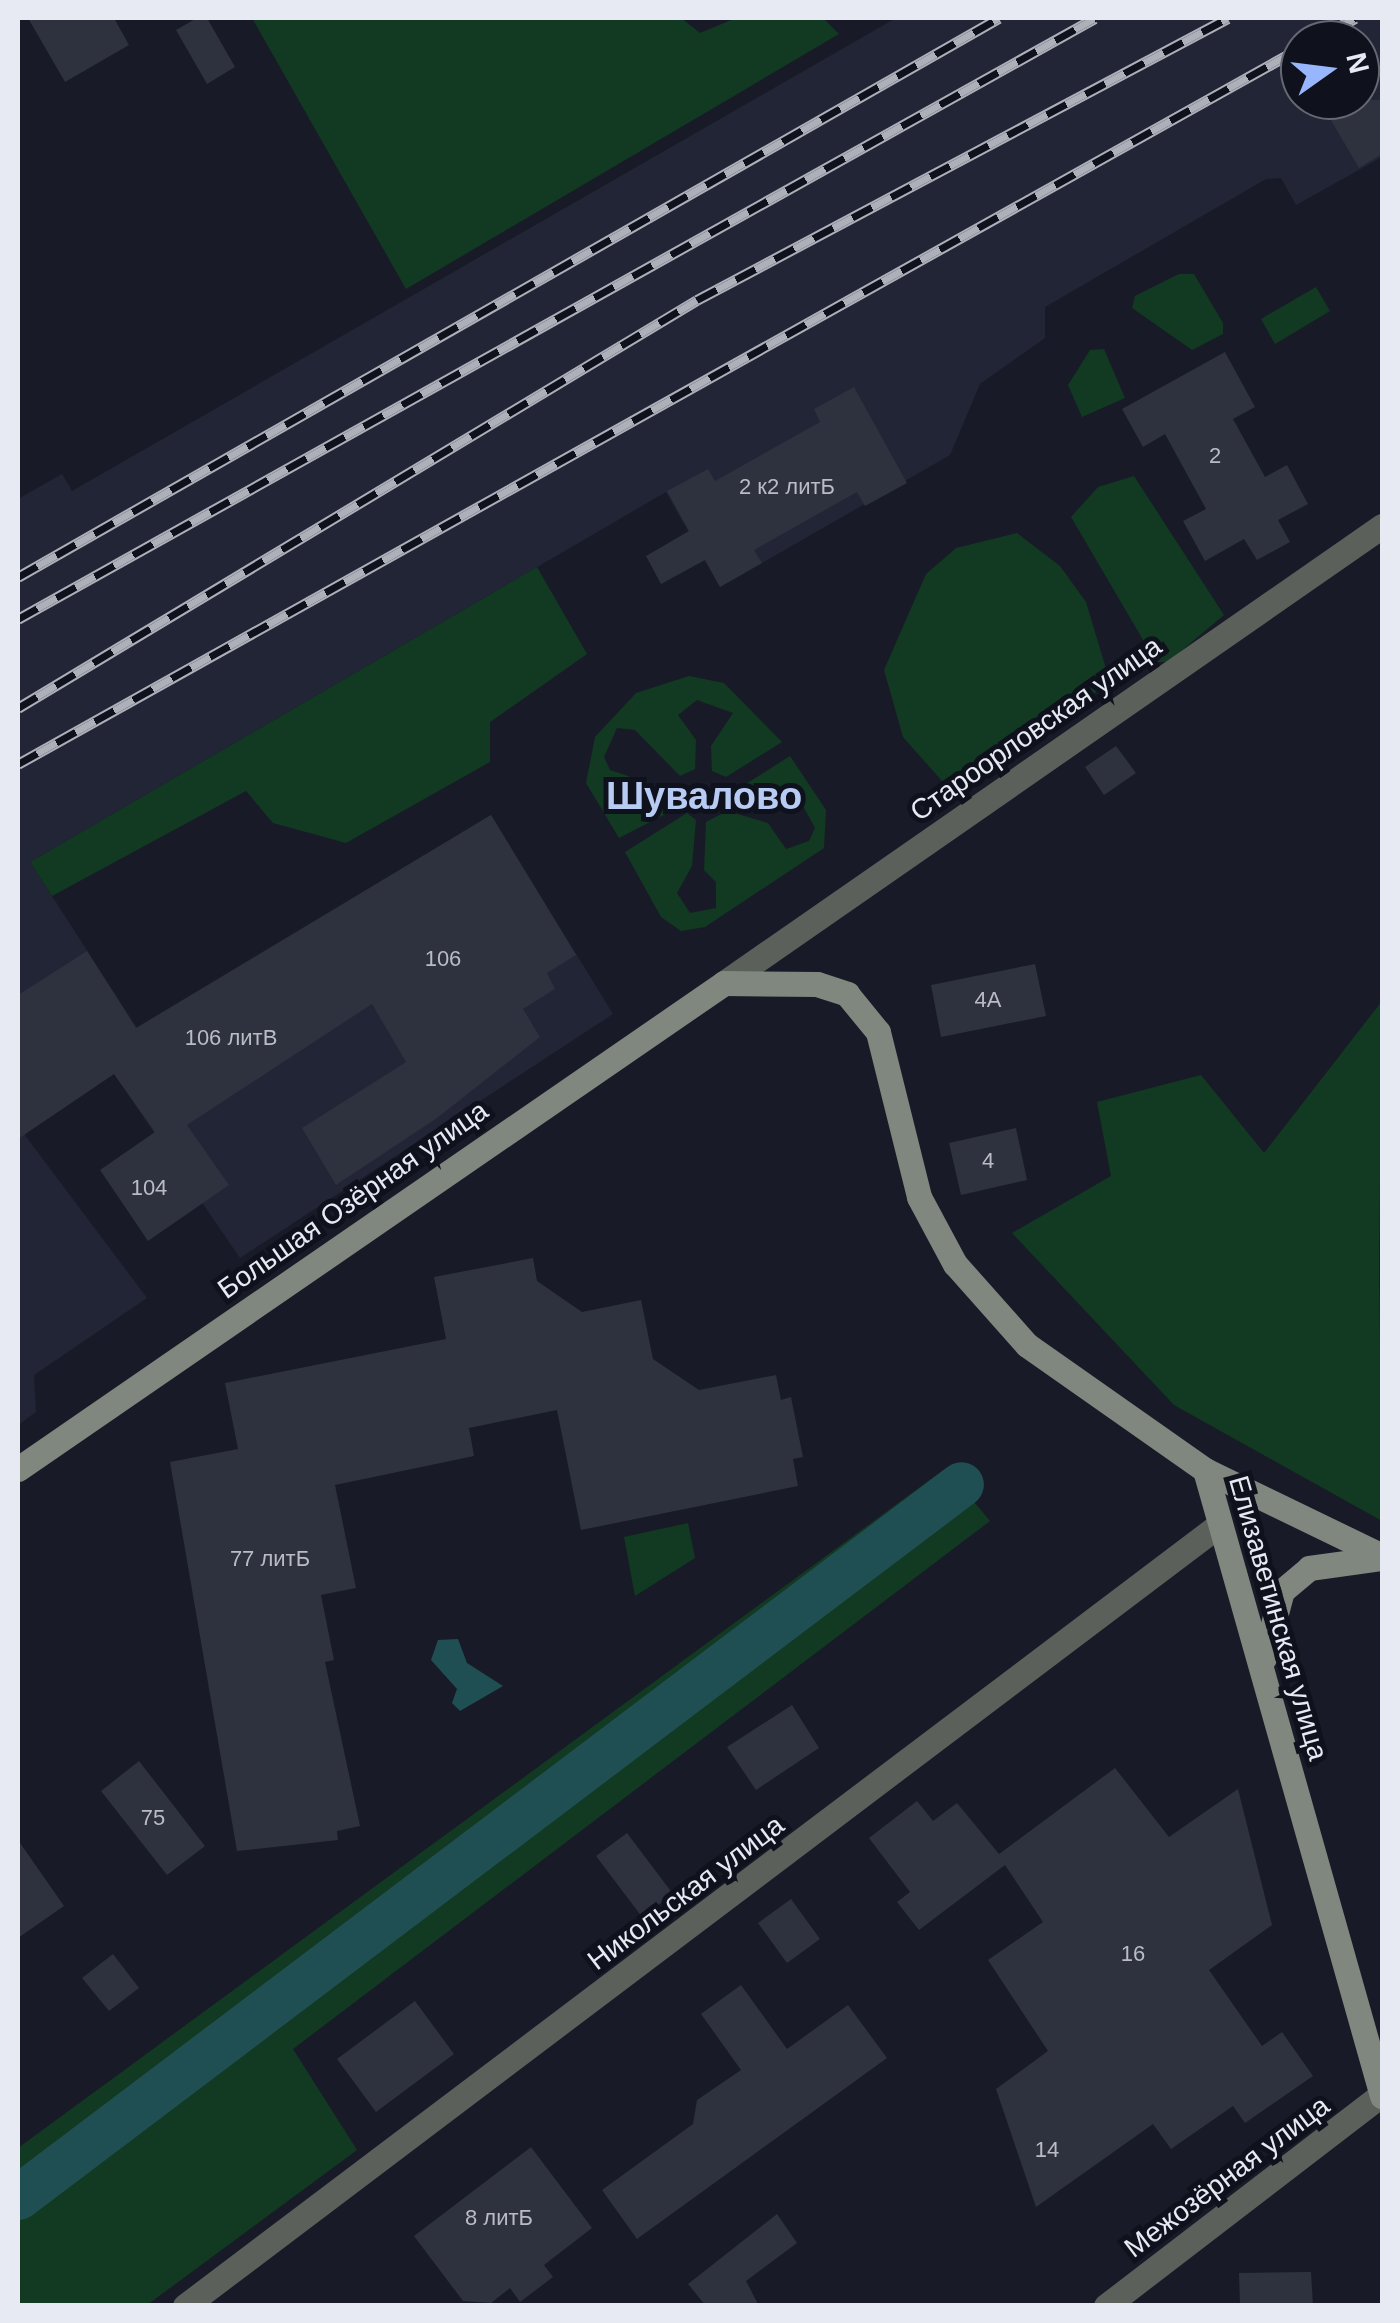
<!DOCTYPE html>
<html>
<head>
<meta charset="utf-8">
<style>
  body { margin:0 }
  #map { position:relative; width:1400px; height:2323px; overflow:hidden; background:#181b27; font-family:Arial,sans-serif }
  div>[style] { position:absolute }
  [style*='--x'] { left:calc(var(--x)*1px); top:calc(var(--y)*1px); width:calc(var(--w)*1px); rotate:calc(var(--a)*1deg) }
  .built>* { inset:0; background:#212536 }
  .green>* { inset:0; background:#123921 }
  .water>* { inset:0; background:#1f4e53 }
  .canal>* { height:45px; margin:-22.5px; padding:0 22.5px; transform-origin:22.5px; border-radius:22.5px; background:#1f4e53 }
  .building>* { inset:0; background:#2e313e }
  .street>* { height:25px; margin:-12.5px; padding:0 12.5px; transform-origin:12.5px; border-radius:12.5px; background:#5c605a }
  .secondary>* { height:25px; margin:-12.5px; padding:0 12.5px; transform-origin:12.5px; border-radius:12.5px; background:#80877e }
  .rail>* { height:11px; margin-top:-5.5px; transform-origin:0; background:repeating-linear-gradient(90deg,#0f121d 0 22px,#adb0b9 0 44px); box-sizing:border-box; border-block:2px solid #adb0b9 }
  span { translate:-50% -50%; white-space:nowrap; text-align:center; line-height:1.15; -webkit-text-stroke:10px #0f121d; paint-order:stroke }
  .number-label { font-size:22px; color:#b9bcc5 }
  .number-label span { -webkit-text-stroke-width:0 }
  .street-label { font-size:28px; color:#e7eaf2 }
  .district-label { font-size:38px; color:#b8cbf3; font-weight:700 }
  .frame { position:absolute; inset:0; border:20px solid #e7eaf2; pointer-events:none }
  .north { position:absolute; left:1280px; top:20px; width:100px; height:100px; box-sizing:border-box; background:#0f121d; border:2px solid #656872; border-radius:50%; rotate:76deg; font-size:28px; font-weight:700; line-height:40px; text-align:center; color:#e7eaf2 }
  .north::after { content:''; display:block; margin:auto; width:35px; height:45px; background:#97b6fd; clip-path:polygon(50% 0,100% 100%,50% 72%,0 100%) }
</style>
</head>
<body>
<div id="map">
  <div class="built">
    <i style="clip-path:polygon(evenodd,896px 18px,1382px 18px,1382px 157px,1296px 205px,1281px 178px,1266px 179px,1045px 307px,1045px 338px,980px 384px,950px 455px,720px 587px,666px 492px,30px 862px,137px 1028px,491px 815px,613px 1014px,240px 1258px,114px 1074px,24px 1134px,147px 1298px,34px 1375px,36px 1412px,18px 1425px,18px 499px,62px 474px,72px 491px,896px 18px,1300px 40px,1360px 40px,1360px 100px,1300px 100px,1300px 40px)"></i>
  </div>
  <div class="green">
    <i style="clip-path:polygon(252px 18px,681px 18px,700px 33px,736px 18px,823px 18px,839px 34px,406px 289px)"></i>
    <i style="clip-path:polygon(1179px 274px,1194px 274px,1223px 323px,1223px 334px,1192px 350px,1132px 308px,1135px 296px)"></i>
    <i style="clip-path:polygon(1316px 287px,1330px 311px,1275px 344px,1261px 319px)"></i>
    <i style="clip-path:polygon(1104px 349px,1125px 398px,1082px 417px,1068px 385px,1090px 350px)"></i>
    <i style="clip-path:polygon(1134px 476px,1224px 615px,1168px 662px,1156px 662px,1071px 517px,1098px 487px)"></i>
    <i style="clip-path:polygon(1017px 533px,1060px 566px,1086px 602px,1110px 682px,1026px 741px,942px 781px,903px 737px,884px 670px,926px 574px,956px 548px)"></i>
    <i style="clip-path:polygon(537px 567px,587px 654px,490px 722px,490px 762px,346px 843px,273px 823px,246px 791px,52px 896px,30px 862px)"></i>
    <i style="clip-path:polygon(689px 676px,724px 683px,782px 742px,726px 777px,712px 771px,711px 746px,733px 713px,697px 700px,678px 715px,696px 740px,695px 769px,680px 776px,635px 730px,617px 728px,604px 757px,610px 770px,676px 792px,679px 807px,619px 838px,586px 783px,595px 737px,636px 693px)"></i>
    <i style="clip-path:polygon(790px 756px,826px 810px,824px 848px,705px 927px,681px 931px,661px 917px,625px 852px,687px 813px,696px 820px,692px 866px,677px 893px,690px 913px,716px 908px,716px 882px,704px 870px,706px 822px,727px 811px,768px 823px,786px 849px,809px 841px,815px 828px,803px 806px,771px 812px,735px 802px,733px 792px)"></i>
    <i style="clip-path:polygon(1382px 1001px,1379px 1264px,1382px 1521px,1174px 1405px,1012px 1233px,1111px 1176px,1097px 1102px,1201px 1075px,1264px 1153px)"></i>
    <i style="clip-path:polygon(946px 1468px,990px 1521px,293px 2049px,357px 2150px,147px 2305px,18px 2305px,18px 2148px)"></i>
    <i style="clip-path:polygon(688px 1523px,695px 1558px,635px 1596px,624px 1537px)"></i>
  </div>
  <div class="water">
    <i style="clip-path:polygon(458px 1639px,467px 1663px,503px 1686px,460px 1711px,452px 1703px,457px 1689px,431px 1660px,438px 1640px)"></i>
  </div>
  <div class="canal">
    <i style="--x:18;--y:2197;--w:1182;--a:-37.09"></i>
  </div>
  <div class="building">
    <i style="clip-path:polygon(28px 18px,114px 18px,129px 45px,65px 82px)"></i>
    <i style="clip-path:polygon(197px 18px,207px 18px,235px 67px,207px 84px,176px 30px)"></i>
    <i style="clip-path:polygon(1319px 100px,1382px 100px,1382px 154px,1359px 168px)"></i>
    <i style="clip-path:polygon(1225px 352px,1255px 407px,1233px 419px,1265px 477px,1287px 465px,1308px 504px,1278px 520px,1290px 542px,1257px 560px,1244px 539px,1205px 561px,1183px 521px,1206px 509px,1165px 434px,1143px 447px,1122px 409px)"></i>
    <i style="clip-path:polygon(854px 387px,907px 483px,865px 506px,857px 492px,754px 550px,762px 563px,720px 587px,705px 560px,661px 584px,646px 556px,689px 531px,667px 491px,708px 469px,715px 481px,820px 422px,814px 409px)"></i>
    <i style="clip-path:polygon(1116px 746px,1136px 773px,1104px 795px,1085px 767px)"></i>
    <i style="clip-path:polygon(491px 815px,576px 955px,547px 973px,555px 989px,523px 1009px,540px 1037px,437px 1118px,336px 1185px,302px 1128px,406px 1062px,372px 1004px,187px 1125px,229px 1185px,148px 1241px,100px 1170px,155px 1132px,114px 1074px,18px 1139px,18px 995px,87px 951px,136px 1028px)"></i>
    <i style="clip-path:polygon(1035px 964px,1046px 1016px,941px 1037px,931px 985px)"></i>
    <i style="clip-path:polygon(1016px 1128px,1027px 1180px,961px 1195px,949px 1143px)"></i>
    <i style="clip-path:polygon(533px 1258px,537px 1281px,582px 1312px,641px 1300px,653px 1359px,699px 1390px,776px 1375px,781px 1400px,791px 1397px,803px 1457px,793px 1459px,798px 1486px,581px 1530px,557px 1410px,469px 1428px,474px 1456px,335px 1485px,356px 1588px,321px 1595px,334px 1660px,325px 1662px,360px 1826px,337px 1831px,338px 1840px,237px 1851px,170px 1462px,238px 1449px,225px 1383px,446px 1339px,434px 1277px)"></i>
    <i style="clip-path:polygon(792px 1705px,819px 1748px,756px 1790px,727px 1747px)"></i>
    <i style="clip-path:polygon(139px 1761px,205px 1846px,167px 1875px,101px 1791px)"></i>
    <i style="clip-path:polygon(1115px 1768px,1169px 1837px,1238px 1789px,1272px 1925px,1209px 1970px,1262px 2046px,1282px 2032px,1313px 2076px,1245px 2123px,1233px 2106px,1171px 2149px,1153px 2124px,1036px 2207px,996px 2089px,1048px 2051px,988px 1960px,1043px 1922px,1005px 1865px,919px 1930px,897px 1902px,910px 1892px,869px 1838px,917px 1801px,933px 1821px,957px 1803px,999px 1854px)"></i>
    <i style="clip-path:polygon(627px 1833px,673px 1894px,642px 1917px,596px 1856px)"></i>
    <i style="clip-path:polygon(18px 1840px,64px 1906px,18px 1938px)"></i>
    <i style="clip-path:polygon(791px 1899px,820px 1939px,787px 1963px,758px 1923px)"></i>
    <i style="clip-path:polygon(113px 1954px,139px 1988px,109px 2011px,82px 1978px)"></i>
    <i style="clip-path:polygon(741px 1985px,787px 2049px,848px 2005px,887px 2058px,637px 2239px,602px 2190px,693px 2124px,697px 2100px,741px 2070px,701px 2014px)"></i>
    <i style="clip-path:polygon(415px 2001px,454px 2054px,376px 2112px,337px 2059px)"></i>
    <i style="clip-path:polygon(531px 2147px,592px 2228px,544px 2265px,553px 2277px,520px 2302px,510px 2288px,491px 2303px,463px 2301px,414px 2236px)"></i>
    <i style="clip-path:polygon(777px 2214px,797px 2243px,746px 2281px,759px 2306px,706px 2306px,688px 2284px)"></i>
    <i style="clip-path:polygon(1311px 2272px,1313px 2306px,1240px 2306px,1239px 2273px)"></i>
  </div>
  <div class="street">
    <i style="--x:724;--y:983;--w:801;--a:-34.78"></i>
    <i style="--x:185;--y:2306;--w:1297;--a:-37.07"></i>
    <i style="--x:1106;--y:2306;--w:348;--a:-37.5"></i>
  </div>
  <div class="secondary">
    <i style="--x:18;--y:1469;--w:857;--a:-34.54"></i>
    <i style="--x:724;--y:983;--w:93;--a:0.6"></i>
    <i style="--x:817;--y:984;--w:32;--a:18"></i>
    <i style="--x:847;--y:994;--w:49;--a:50.8"></i>
    <i style="--x:878;--y:1032;--w:170;--a:76"></i>
    <i style="--x:919;--y:1197;--w:76;--a:61.8"></i>
    <i style="--x:955;--y:1264;--w:108;--a:48.4"></i>
    <i style="--x:1027;--y:1345;--w:218;--a:35.1"></i>
    <i style="--x:1205;--y:1470;--w:197;--a:25.9"></i>
    <i style="--x:1205;--y:1470;--w:651;--a:74.21"></i>
    <i style="--x:1264;--y:1658;--w:69;--a:-75"></i>
    <i style="--x:1282;--y:1591;--w:35;--a:-40"></i>
    <i style="--x:1309;--y:1568;--w:74;--a:-7.8"></i>
  </div>
  <div class="rail">
    <i style="--x:1315;--y:40;--w:46;--a:-28.8"></i>
    <i style="--x:18;--y:577;--w:1129;--a:-29.68"></i>
    <i style="--x:18;--y:619;--w:1233;--a:-29.16"></i>
    <i style="--x:18;--y:708;--w:792;--a:-31"></i>
    <i style="--x:697;--y:300;--w:601;--a:-27.97"></i>
    <i style="--x:18;--y:764;--w:1468;--a:-29.18"></i>
  </div>
  <div class="number-label">
    <span style="left:1215px;top:456px">2</span>
    <span style="left:787px;top:487px">2 к2 литБ</span>
    <span style="left:443px;top:959px">106</span>
    <span style="left:988px;top:1000px">4А</span>
    <span style="left:231px;top:1038px">106 литВ</span>
    <span style="left:988px;top:1161px">4</span>
    <span style="left:149px;top:1188px">104</span>
    <span style="left:270px;top:1559px">77 литБ</span>
    <span style="left:153px;top:1818px">75</span>
    <span style="left:1133px;top:1954px">16</span>
    <span style="left:1047px;top:2150px">14</span>
    <span style="left:499px;top:2218px">8 литБ</span>
  </div>
  <div class="street-label">
    <span style="left:1036px;top:729px;rotate:-35deg">Староорловская улица</span>
    <span style="left:353px;top:1200px;rotate:-35deg">Большая Озёрная улица</span>
    <span style="left:1278px;top:1618px;rotate:74deg">Елизаветинская улица</span>
    <span style="left:686px;top:1893px;rotate:-37deg">Никольская улица</span>
    <span style="left:1227px;top:2177px;rotate:-37deg">Межозёрная улица</span>
  </div>
  <div class="district-label">
    <span style="left:704px;top:797px">Шувалово</span>
  </div>
  <div class="frame"></div>
  <div class="north">N</div>
</div>
</body>
</html>
